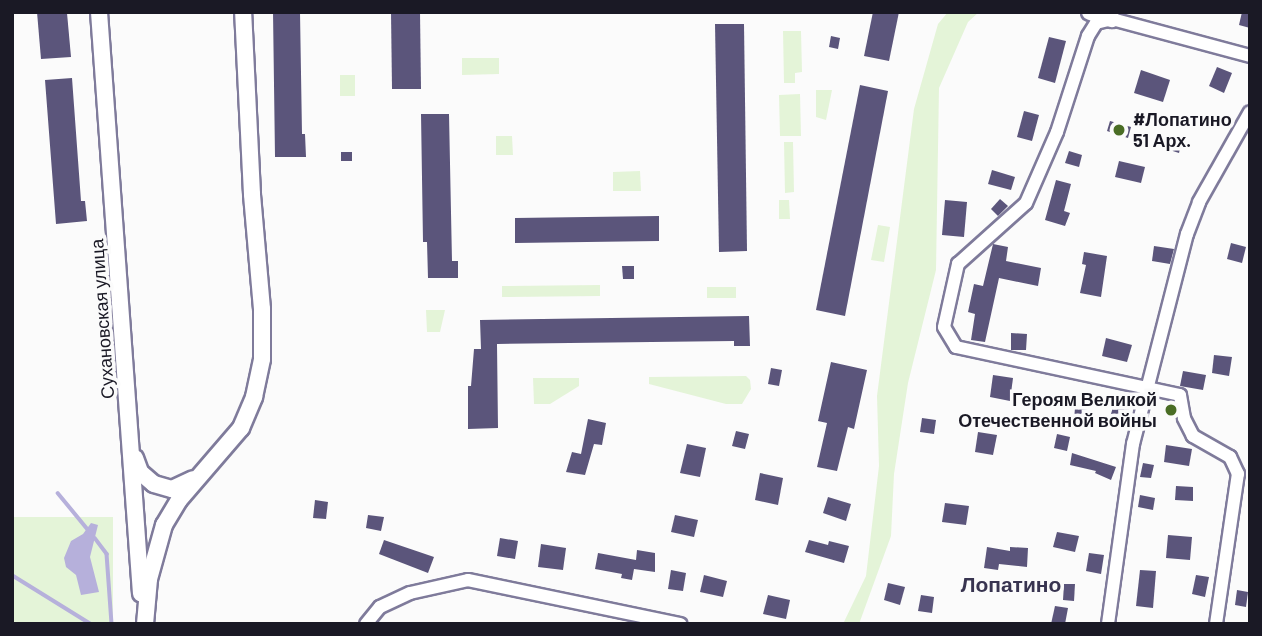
<!DOCTYPE html>
<html>
<head>
<meta charset="utf-8">
<style>
  body { margin:0 }
  #map { position:relative; width:1262px; height:636px; overflow:hidden; background:#fbfbfb; font-family:Barlow,sans-serif }
  div>[style] { position:absolute }
  [style*='--x'] { left:calc(var(--x)*1px); top:calc(var(--y)*1px); width:calc(var(--w)*1px); rotate:calc(var(--a)*1deg) }
  .green>* { inset:0; background:#e4f4d8 }
  .water>* { inset:0; background:#b6b0db }
  .stream>* { height:3.5px; margin:-1.75px; padding:0 1.75px; transform-origin:1.75px; border-radius:1.75px; background:#b6b0db }
  .building>* { inset:0; background:#5b557b }
  .roads { filter:drop-shadow(2px 0 #7f7b9b) drop-shadow(-2px 0 #7f7b9b) drop-shadow(0 2px #7f7b9b) drop-shadow(0 -2px #7f7b9b) }
  .minor>* { height:12px; margin:-6px; padding:0 6px; transform-origin:6px; border-radius:6px; background:#fff }
  .tertiary>* { height:16px; margin:-8px; padding:0 8px; transform-origin:8px; border-radius:8px; background:#fff }
  .dots>* { width:19px; height:19px; translate:-50% -50%; box-sizing:border-box; border:4px solid #fbfbfb; border-radius:50% }
  span { translate:-50% -50%; white-space:nowrap; text-align:center; line-height:1.15; -webkit-text-stroke:7px #fbfbfb; paint-order:stroke }
  .poi-label { font-size:18px; color:#1a1925; font-weight:700 }
  .left { translate:0 -50%; text-align:left }
  .right { translate:-100% -50%; text-align:right }
  .street-label { font-size:18px; color:#1a1925 }
  .quarter-label { font-size:21px; color:#383450; font-weight:700 }
  .frame { position:absolute; inset:0; border:14px solid #1a1925; pointer-events:none }
</style>
</head>
<body>
<div id="map">
  <div class="green">
    <i style="clip-path:polygon(948px 12px,979px 12px,968px 22px,939px 88px,936px 270px,908px 383px,894px 474px,891px 536px,859px 624px,843px 624px,866px 576px,879px 466px,877px 396px,914px 109px,938px 24px)"></i>
    <i style="clip-path:polygon(783px 31px,801px 31px,802px 72px,795px 73px,795px 83px,784px 83px)"></i>
    <i style="clip-path:polygon(462px 58px,499px 58px,499px 74px,462px 75px)"></i>
    <i style="clip-path:polygon(340px 75px,355px 75px,355px 96px,340px 96px)"></i>
    <i style="clip-path:polygon(816px 90px,832px 90px,826px 120px,816px 117px)"></i>
    <i style="clip-path:polygon(800px 94px,801px 136px,780px 136px,779px 95px)"></i>
    <i style="clip-path:polygon(496px 136px,512px 136px,513px 155px,496px 155px)"></i>
    <i style="clip-path:polygon(784px 142px,793px 142px,794px 192px,785px 193px)"></i>
    <i style="clip-path:polygon(640px 171px,641px 191px,613px 191px,613px 172px)"></i>
    <i style="clip-path:polygon(779px 200px,789px 200px,790px 219px,779px 219px)"></i>
    <i style="clip-path:polygon(878px 225px,890px 227px,884px 262px,871px 260px)"></i>
    <i style="clip-path:polygon(600px 285px,600px 296px,502px 297px,502px 286px)"></i>
    <i style="clip-path:polygon(707px 287px,736px 287px,736px 298px,707px 298px)"></i>
    <i style="clip-path:polygon(426px 310px,445px 310px,440px 332px,427px 332px)"></i>
    <i style="clip-path:polygon(746px 376px,750px 380px,751px 389px,742px 404px,726px 404px,649px 384px,649px 377px)"></i>
    <i style="clip-path:polygon(533px 378px,579px 378px,579px 386px,550px 404px,534px 404px)"></i>
    <i style="clip-path:polygon(12px 517px,113px 517px,113px 624px,12px 624px)"></i>
  </div>
  <div class="water">
    <i style="clip-path:polygon(91px 523px,98px 525px,90px 557px,99px 592px,81px 595px,76px 575px,66px 567px,64px 558px,71px 541px,83px 534px)"></i>
  </div>
  <div class="stream">
    <i style="--x:58;--y:493;--w:50;--a:50.6"></i>
    <i style="--x:95;--y:538;--w:20;--a:53"></i>
    <i style="--x:107;--y:554;--w:70;--a:85.9"></i>
    <i style="--x:12;--y:575;--w:93;--a:31.8"></i>
  </div>
  <div class="building">
    <i style="clip-path:polygon(37px 12px,67px 13px,71px 57px,41px 59px)"></i>
    <i style="clip-path:polygon(273px 12px,300px 12px,302px 134px,305px 134px,306px 157px,275px 157px)"></i>
    <i style="clip-path:polygon(391px 12px,420px 12px,421px 89px,392px 89px)"></i>
    <i style="clip-path:polygon(873px 12px,899px 12px,889px 61px,864px 56px)"></i>
    <i style="clip-path:polygon(1242px 12px,1250px 12px,1250px 28px,1239px 25px)"></i>
    <i style="clip-path:polygon(715px 24px,744px 24px,747px 251px,719px 252px)"></i>
    <i style="clip-path:polygon(831px 36px,840px 38px,838px 49px,829px 47px)"></i>
    <i style="clip-path:polygon(1049px 37px,1066px 41px,1055px 83px,1038px 78px)"></i>
    <i style="clip-path:polygon(1217px 67px,1232px 73px,1224px 93px,1209px 86px)"></i>
    <i style="clip-path:polygon(1141px 70px,1170px 80px,1163px 102px,1134px 93px)"></i>
    <i style="clip-path:polygon(72px 78px,81px 201px,85px 201px,87px 221px,56px 224px,45px 80px)"></i>
    <i style="clip-path:polygon(860px 85px,888px 91px,845px 316px,816px 310px)"></i>
    <i style="clip-path:polygon(1024px 111px,1039px 115px,1032px 141px,1017px 137px)"></i>
    <i style="clip-path:polygon(421px 114px,449px 114px,452px 261px,458px 261px,458px 278px,428px 278px,427px 242px,423px 242px)"></i>
    <i style="clip-path:polygon(1110px 121px,1131px 127px,1128px 138px,1107px 131px)"></i>
    <i style="clip-path:polygon(1161px 133px,1182px 140px,1179px 153px,1157px 146px)"></i>
    <i style="clip-path:polygon(1069px 151px,1082px 155px,1079px 167px,1065px 163px)"></i>
    <i style="clip-path:polygon(341px 152px,352px 152px,352px 161px,341px 161px)"></i>
    <i style="clip-path:polygon(1119px 161px,1145px 167px,1141px 183px,1115px 177px)"></i>
    <i style="clip-path:polygon(992px 170px,1015px 177px,1011px 190px,988px 184px)"></i>
    <i style="clip-path:polygon(1056px 180px,1071px 184px,1064px 211px,1070px 213px,1065px 226px,1045px 220px)"></i>
    <i style="clip-path:polygon(1000px 199px,1008px 206px,998px 216px,991px 209px)"></i>
    <i style="clip-path:polygon(945px 200px,967px 202px,964px 237px,942px 235px)"></i>
    <i style="clip-path:polygon(659px 216px,659px 241px,515px 243px,515px 218px)"></i>
    <i style="clip-path:polygon(1231px 243px,1246px 247px,1242px 263px,1227px 259px)"></i>
    <i style="clip-path:polygon(993px 244px,1008px 247px,1006px 261px,1041px 268px,1038px 286px,999px 278px,985px 342px,971px 340px,975px 314px,968px 312px,974px 284px,983px 286px)"></i>
    <i style="clip-path:polygon(1154px 246px,1174px 249px,1170px 264px,1152px 261px)"></i>
    <i style="clip-path:polygon(1084px 252px,1107px 256px,1101px 297px,1080px 293px,1086px 265px,1082px 264px)"></i>
    <i style="clip-path:polygon(622px 266px,634px 266px,634px 279px,623px 279px)"></i>
    <i style="clip-path:polygon(749px 316px,750px 346px,734px 346px,734px 341px,497px 344px,498px 428px,468px 429px,468px 386px,471px 386px,474px 349px,481px 349px,480px 320px)"></i>
    <i style="clip-path:polygon(1011px 333px,1027px 334px,1026px 350px,1011px 350px)"></i>
    <i style="clip-path:polygon(1106px 338px,1132px 345px,1127px 362px,1102px 356px)"></i>
    <i style="clip-path:polygon(1214px 355px,1232px 357px,1229px 376px,1212px 373px)"></i>
    <i style="clip-path:polygon(831px 362px,867px 370px,854px 429px,848px 427px,837px 471px,817px 467px,827px 423px,818px 421px)"></i>
    <i style="clip-path:polygon(771px 368px,782px 370px,779px 386px,768px 384px)"></i>
    <i style="clip-path:polygon(1183px 371px,1206px 375px,1203px 390px,1180px 386px)"></i>
    <i style="clip-path:polygon(993px 375px,1013px 378px,1010px 401px,990px 397px)"></i>
    <i style="clip-path:polygon(1114px 404px,1132px 411px,1129px 424px,1110px 417px)"></i>
    <i style="clip-path:polygon(1075px 408px,1088px 410px,1086px 422px,1074px 420px)"></i>
    <i style="clip-path:polygon(922px 418px,936px 420px,934px 434px,920px 432px)"></i>
    <i style="clip-path:polygon(588px 419px,606px 423px,602px 445px,594px 444px,585px 475px,566px 472px,572px 452px,581px 454px)"></i>
    <i style="clip-path:polygon(736px 431px,749px 434px,745px 449px,732px 446px)"></i>
    <i style="clip-path:polygon(978px 432px,997px 435px,993px 455px,975px 452px)"></i>
    <i style="clip-path:polygon(1057px 434px,1070px 437px,1067px 451px,1054px 448px)"></i>
    <i style="clip-path:polygon(687px 444px,706px 448px,700px 477px,680px 473px)"></i>
    <i style="clip-path:polygon(1166px 445px,1192px 449px,1189px 466px,1164px 462px)"></i>
    <i style="clip-path:polygon(1072px 453px,1116px 467px,1111px 480px,1095px 473px,1096px 471px,1070px 465px)"></i>
    <i style="clip-path:polygon(1143px 463px,1154px 465px,1151px 478px,1140px 477px)"></i>
    <i style="clip-path:polygon(760px 473px,783px 478px,778px 505px,755px 500px)"></i>
    <i style="clip-path:polygon(1176px 486px,1193px 487px,1193px 501px,1175px 500px)"></i>
    <i style="clip-path:polygon(1140px 495px,1155px 498px,1153px 510px,1138px 507px)"></i>
    <i style="clip-path:polygon(828px 497px,851px 504px,846px 521px,823px 513px)"></i>
    <i style="clip-path:polygon(315px 500px,328px 502px,326px 519px,313px 518px)"></i>
    <i style="clip-path:polygon(945px 503px,969px 506px,966px 525px,942px 522px)"></i>
    <i style="clip-path:polygon(368px 515px,384px 517px,381px 531px,366px 528px)"></i>
    <i style="clip-path:polygon(675px 515px,698px 520px,694px 537px,671px 532px)"></i>
    <i style="clip-path:polygon(1057px 532px,1079px 536px,1075px 552px,1053px 547px)"></i>
    <i style="clip-path:polygon(1168px 535px,1192px 537px,1190px 560px,1166px 558px)"></i>
    <i style="clip-path:polygon(500px 538px,518px 541px,515px 559px,497px 556px)"></i>
    <i style="clip-path:polygon(384px 540px,434px 557px,428px 573px,379px 554px)"></i>
    <i style="clip-path:polygon(809px 540px,828px 545px,829px 541px,849px 546px,844px 563px,805px 552px)"></i>
    <i style="clip-path:polygon(541px 544px,566px 548px,563px 570px,538px 567px)"></i>
    <i style="clip-path:polygon(987px 547px,1010px 551px,1010px 547px,1028px 548px,1027px 567px,999px 564px,998px 570px,984px 568px)"></i>
    <i style="clip-path:polygon(637px 550px,655px 553px,655px 572px,634px 569px,632px 580px,621px 578px,622px 574px,595px 569px,598px 553px,636px 560px)"></i>
    <i style="clip-path:polygon(1089px 553px,1104px 555px,1101px 574px,1086px 571px)"></i>
    <i style="clip-path:polygon(671px 570px,686px 573px,683px 591px,668px 589px)"></i>
    <i style="clip-path:polygon(1140px 570px,1156px 571px,1153px 608px,1136px 606px)"></i>
    <i style="clip-path:polygon(704px 575px,727px 581px,723px 597px,700px 592px)"></i>
    <i style="clip-path:polygon(1196px 575px,1209px 577px,1205px 597px,1192px 594px)"></i>
    <i style="clip-path:polygon(888px 583px,905px 587px,900px 605px,884px 600px)"></i>
    <i style="clip-path:polygon(1064px 584px,1075px 584px,1074px 601px,1063px 600px)"></i>
    <i style="clip-path:polygon(1237px 590px,1248px 592px,1246px 607px,1235px 605px)"></i>
    <i style="clip-path:polygon(768px 595px,790px 600px,786px 619px,763px 614px)"></i>
    <i style="clip-path:polygon(921px 595px,934px 597px,932px 613px,918px 611px)"></i>
    <i style="clip-path:polygon(1055px 606px,1068px 608px,1065px 624px,1051px 624px)"></i>
  </div>
  <div class="roads">
    <div class="minor">
      <i style="--x:366;--y:624;--w:22;--a:-51"></i>
      <i style="--x:380;--y:607;--w:33;--a:-25"></i>
      <i style="--x:410;--y:593;--w:59;--a:-12.6"></i>
      <i style="--x:468;--y:580;--w:217;--a:11.7"></i>
      <i style="--x:1108;--y:624;--w:182;--a:-82.1"></i>
      <i style="--x:1133;--y:444;--w:217;--a:-75.6"></i>
      <i style="--x:1187;--y:234;--w:34;--a:-69"></i>
      <i style="--x:1199;--y:202;--w:103;--a:-60.5"></i>
      <i style="--x:1216;--y:624;--w:152;--a:-81.7"></i>
      <i style="--x:1238;--y:474;--w:19;--a:-115"></i>
      <i style="--x:1230;--y:457;--w:43;--a:-150.4"></i>
      <i style="--x:1193;--y:436;--w:20;--a:-117"></i>
      <i style="--x:1184;--y:418;--w:23;--a:-100"></i>
      <i style="--x:1180;--y:395;--w:229;--a:-167.9"></i>
      <i style="--x:956;--y:347;--w:23;--a:-121"></i>
      <i style="--x:944;--y:327;--w:65;--a:-77.5"></i>
      <i style="--x:958;--y:264;--w:91;--a:-41.9"></i>
      <i style="--x:1026;--y:203;--w:77;--a:-66.4"></i>
      <i style="--x:1057;--y:132;--w:101;--a:-72.1"></i>
      <i style="--x:1088;--y:36;--w:15;--a:-58"></i>
      <i style="--x:1096;--y:23;--w:16;--a:-14"></i>
      <i style="--x:1112;--y:19;--w:143;--a:15"></i>
    </div>
    <div class="tertiary">
      <i style="--x:99;--y:12;--w:583;--a:85.87"></i>
      <i style="--x:1090;--y:12;--w:23;--a:18"></i>
      <i style="--x:135;--y:458;--w:15;--a:70"></i>
      <i style="--x:140;--y:472;--w:18;--a:41"></i>
      <i style="--x:154;--y:484;--w:19;--a:16"></i>
      <i style="--x:172;--y:489;--w:23;--a:-25"></i>
      <i style="--x:145;--y:624;--w:45;--a:-84.9"></i>
      <i style="--x:149;--y:579;--w:56;--a:-74.5"></i>
      <i style="--x:164;--y:525;--w:29;--a:-59"></i>
      <i style="--x:179;--y:500;--w:95;--a:-49.3"></i>
      <i style="--x:241;--y:428;--w:34;--a:-67"></i>
      <i style="--x:254;--y:397;--w:39;--a:-78"></i>
      <i style="--x:262;--y:359;--w:50;--a:-90"></i>
      <i style="--x:262;--y:309;--w:115;--a:-95"></i>
      <i style="--x:252;--y:194;--w:182;--a:-92.8"></i>
    </div>
  </div>
  <div class="dots">
    <i style="left:1119px;top:130px;background:#4a6d25"></i>
    <i style="left:1171px;top:410px;background:#4a6d25"></i>
  </div>
  <div class="poi-label">
    <span class="left" style="left:1133px;top:130px">#Лопатино<br>51 Арх.</span>
    <span class="right" style="left:1157px;top:410px">Героям Великой<br>Отечественной войны</span>
  </div>
  <div class="street-label">
    <span style="left:102px;top:319px;rotate:-94deg">Сухановская улица</span>
  </div>
  <div class="quarter-label">
    <span style="left:1011px;top:584px">Лопатино</span>
  </div>
  <div class="frame"></div>
</div>
</body>
</html>
